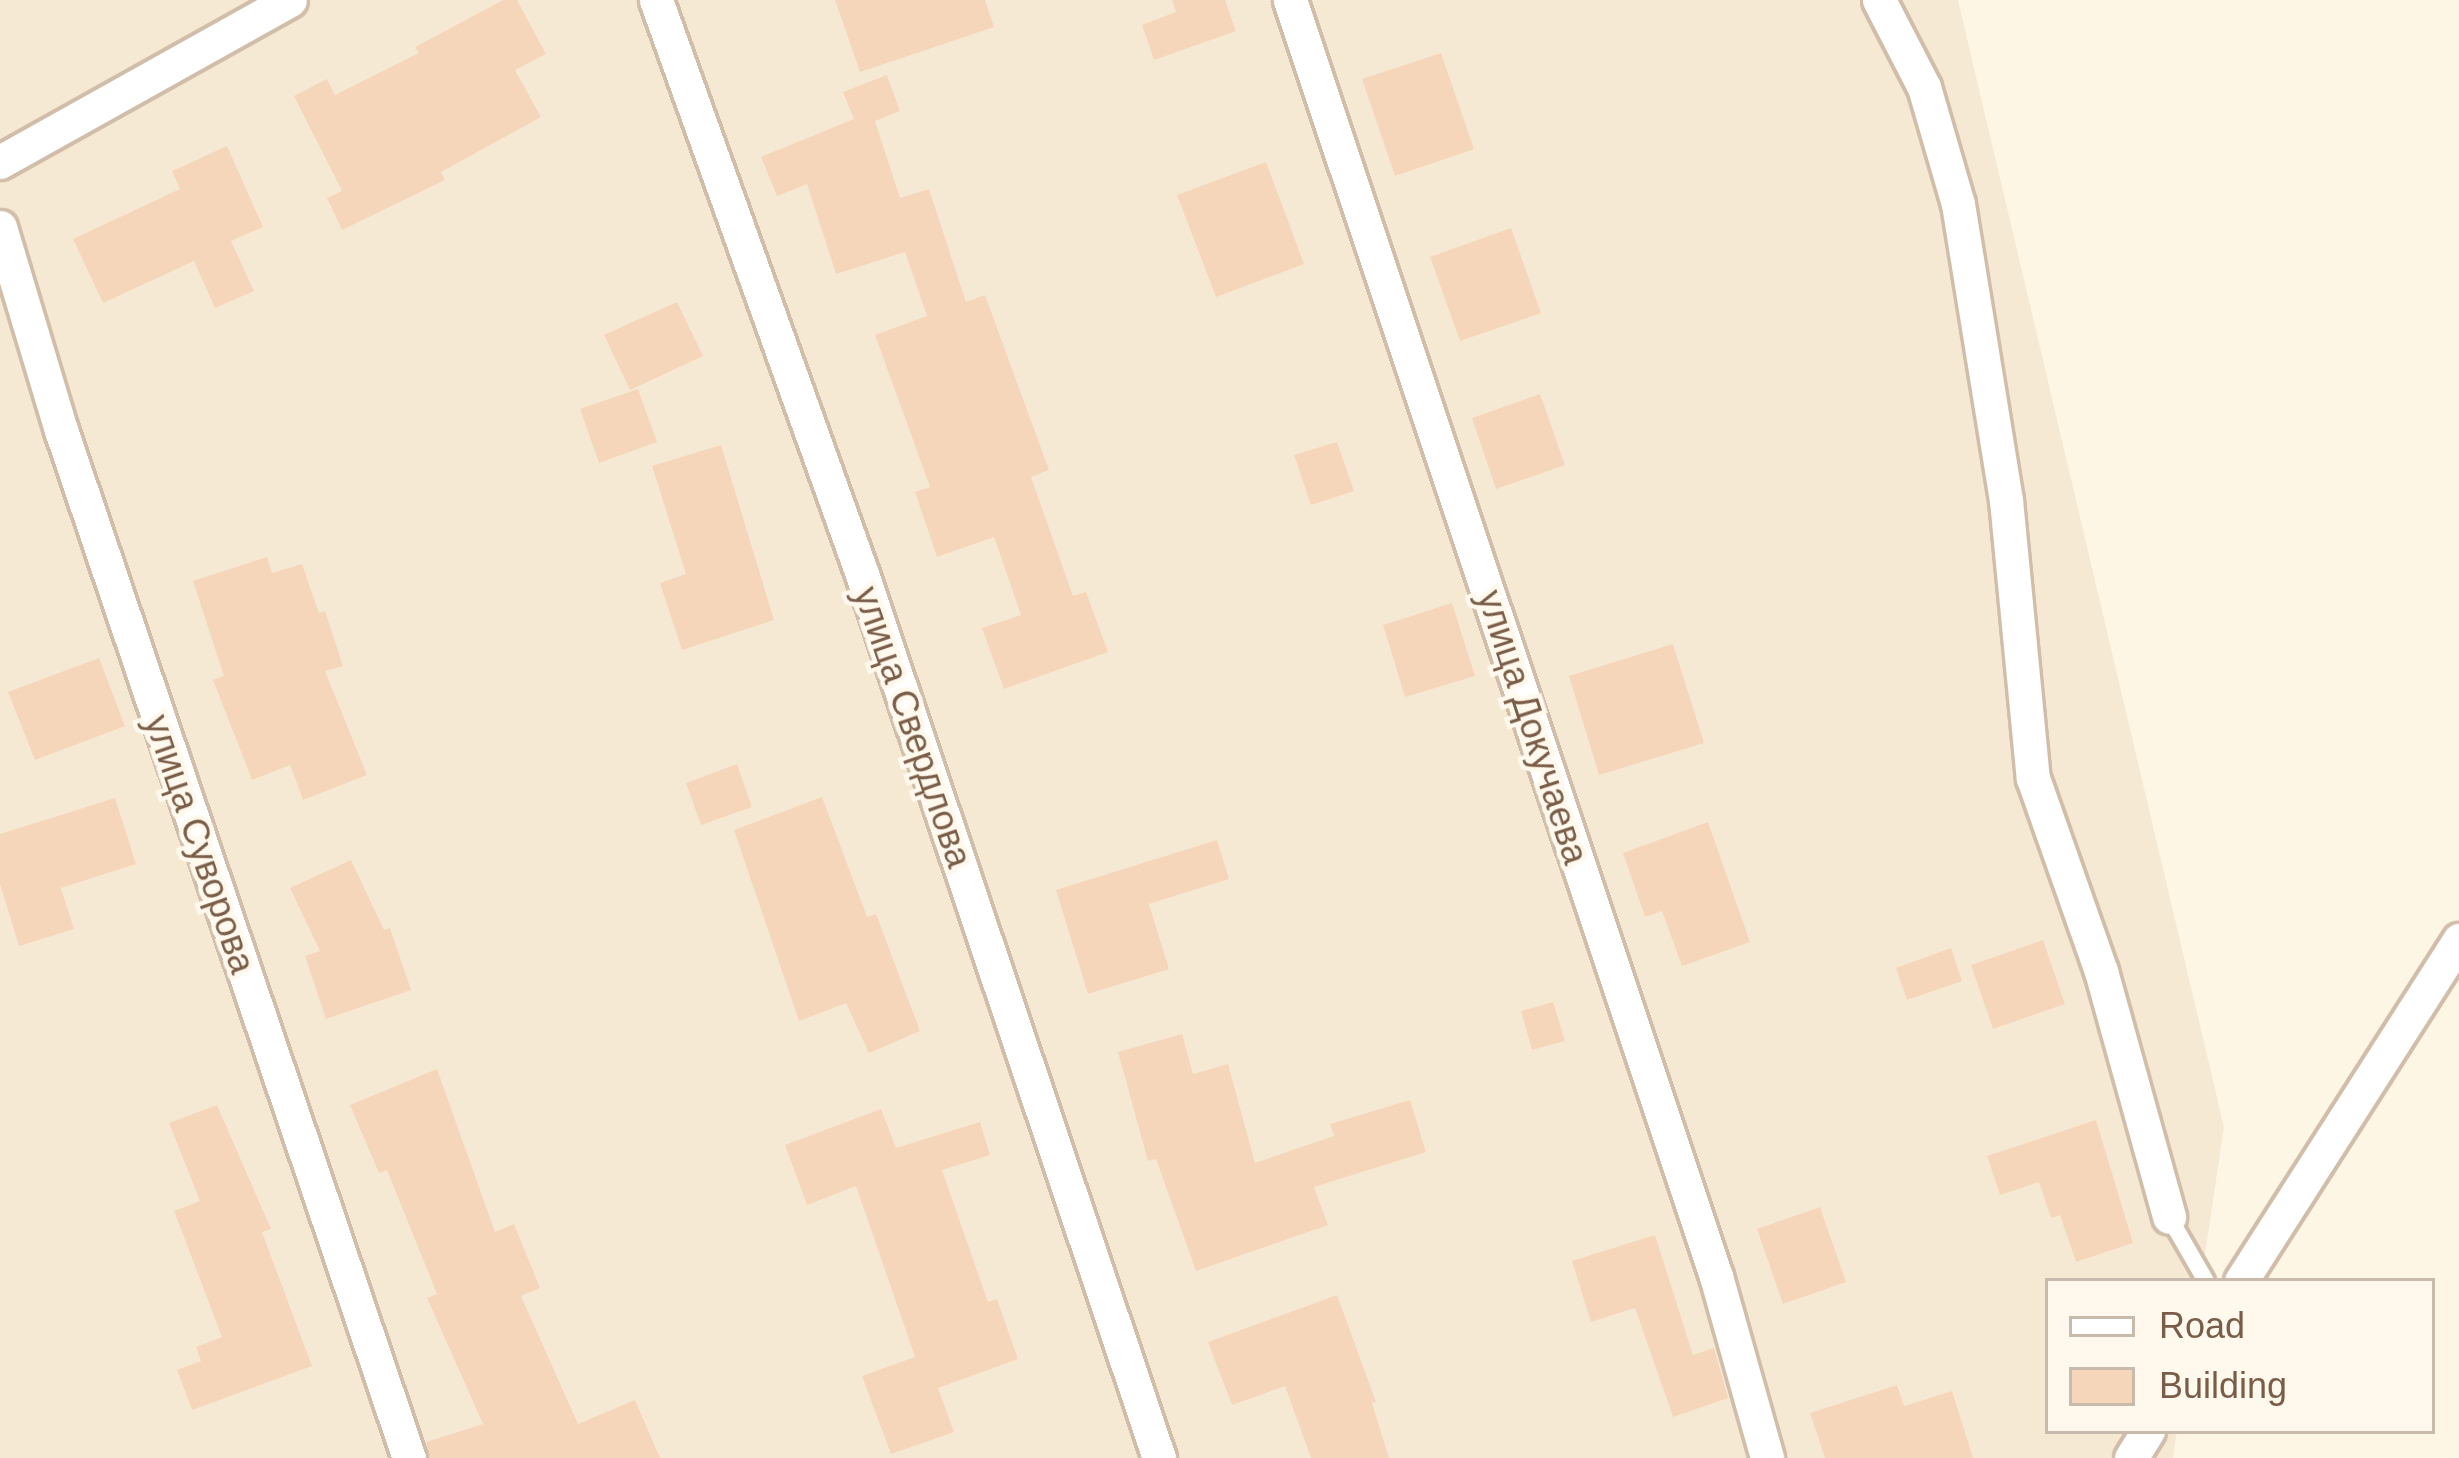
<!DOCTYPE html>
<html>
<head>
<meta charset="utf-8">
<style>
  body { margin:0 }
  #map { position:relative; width:2459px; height:1458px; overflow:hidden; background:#fef6e5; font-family:Arial,sans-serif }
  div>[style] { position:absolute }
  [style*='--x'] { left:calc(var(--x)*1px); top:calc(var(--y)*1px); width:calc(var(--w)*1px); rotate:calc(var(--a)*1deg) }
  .residential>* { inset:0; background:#f6e9d3 }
  .building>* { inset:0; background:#f6d6bb }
  .roads { filter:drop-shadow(3px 0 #d1beaa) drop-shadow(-3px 0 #d1beaa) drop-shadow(0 3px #d1beaa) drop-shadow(0 -3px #d1beaa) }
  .service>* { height:16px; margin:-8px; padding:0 8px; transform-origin:8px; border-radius:8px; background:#fff }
  .minor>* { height:33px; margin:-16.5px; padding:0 16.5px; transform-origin:16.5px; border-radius:16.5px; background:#fff }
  span { translate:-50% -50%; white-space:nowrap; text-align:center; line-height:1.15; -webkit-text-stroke:9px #fff9ed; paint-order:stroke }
  .street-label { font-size:36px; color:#795d48 }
  .legend { position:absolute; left:2045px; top:1278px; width:390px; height:156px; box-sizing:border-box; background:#fff9ed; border:3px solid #c9bbab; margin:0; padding:15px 21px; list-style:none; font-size:36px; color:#795d48 }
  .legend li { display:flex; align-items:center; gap:24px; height:60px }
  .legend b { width:60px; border:3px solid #c9bbab }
</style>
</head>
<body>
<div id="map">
  <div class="residential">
    <i style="clip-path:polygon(0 0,1958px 0,2224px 1127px,2201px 1281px,2048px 1281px,2048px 1431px,2177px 1431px,2173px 1458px,0 1458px)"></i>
  </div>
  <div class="building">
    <i style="clip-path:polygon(503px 0,517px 0,546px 54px,515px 70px,541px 117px,441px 172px,445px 180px,342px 230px,327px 198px,342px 191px,294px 96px,327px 79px,335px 95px,419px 53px,415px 47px)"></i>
    <i style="clip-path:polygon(835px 0,985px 0,994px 27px,860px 72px)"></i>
    <i style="clip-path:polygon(1172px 0,1225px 0,1236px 31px,1154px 60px,1142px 25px,1176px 12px)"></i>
    <i style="clip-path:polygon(1441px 53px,1474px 149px,1395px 176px,1362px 79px)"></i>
    <i style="clip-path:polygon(887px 75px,900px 111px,875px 121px,900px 198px,929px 189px,966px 302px,985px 295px,1049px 470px,1031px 477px,1073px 596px,1086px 592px,1108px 652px,1004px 689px,982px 628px,1021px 615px,994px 537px,937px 557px,915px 492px,930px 487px,875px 335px,927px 316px,905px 252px,836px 274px,807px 184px,777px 196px,761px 157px,854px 119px,843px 92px)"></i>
    <i style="clip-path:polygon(227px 146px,263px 227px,231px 241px,254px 291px,215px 308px,194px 261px,103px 303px,73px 239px,180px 189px,172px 171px)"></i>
    <i style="clip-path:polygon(1266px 162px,1304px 264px,1216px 297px,1177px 195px)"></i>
    <i style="clip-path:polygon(1511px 228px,1541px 313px,1460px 341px,1430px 257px)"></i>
    <i style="clip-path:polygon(677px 302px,703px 356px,630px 390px,604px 335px)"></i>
    <i style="clip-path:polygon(638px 389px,657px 442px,599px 463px,580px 409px)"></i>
    <i style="clip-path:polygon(1540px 394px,1565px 465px,1496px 489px,1472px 418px)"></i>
    <i style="clip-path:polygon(1337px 442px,1354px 491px,1311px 505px,1294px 455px)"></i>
    <i style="clip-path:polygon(721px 445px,774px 620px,682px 650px,660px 583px,686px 574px,652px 466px)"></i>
    <i style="clip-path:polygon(267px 557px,272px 573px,302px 564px,319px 613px,325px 611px,343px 666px,325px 671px,367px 775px,303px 800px,290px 765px,252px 780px,213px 680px,224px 676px,193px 581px)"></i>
    <i style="clip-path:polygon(1452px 603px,1475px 676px,1405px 697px,1383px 625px)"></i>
    <i style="clip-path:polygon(1673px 644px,1704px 743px,1599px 775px,1569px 676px)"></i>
    <i style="clip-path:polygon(99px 658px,125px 726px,35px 760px,8px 692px)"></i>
    <i style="clip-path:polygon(737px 764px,752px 807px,701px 825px,686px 783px)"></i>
    <i style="clip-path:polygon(822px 797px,867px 917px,876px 914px,920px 1031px,869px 1053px,846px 1003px,799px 1021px,734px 830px)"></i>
    <i style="clip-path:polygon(115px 798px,136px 864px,61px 888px,74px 929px,19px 946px,0 884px,0 834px)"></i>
    <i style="clip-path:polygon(1708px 822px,1750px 942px,1682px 966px,1662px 911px,1645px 917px,1623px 853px)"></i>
    <i style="clip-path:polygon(1217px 840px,1229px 879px,1149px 904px,1169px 969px,1088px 994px,1056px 890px)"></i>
    <i style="clip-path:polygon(351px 860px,384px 930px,390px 928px,411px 990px,326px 1019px,305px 956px,320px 951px,290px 888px)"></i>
    <i style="clip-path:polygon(2043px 940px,2065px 1004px,1993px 1029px,1971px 965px)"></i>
    <i style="clip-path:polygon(1951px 948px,1962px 981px,1907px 1000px,1896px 968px)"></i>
    <i style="clip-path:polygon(1553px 1002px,1565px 1041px,1532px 1050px,1521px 1011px)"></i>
    <i style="clip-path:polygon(1182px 1034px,1193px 1074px,1228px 1064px,1255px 1163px,1334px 1136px,1330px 1124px,1410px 1100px,1426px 1152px,1314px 1187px,1328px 1225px,1196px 1271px,1156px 1159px,1148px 1161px,1118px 1052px)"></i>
    <i style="clip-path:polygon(437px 1069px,495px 1232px,514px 1224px,540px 1288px,521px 1296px,578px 1424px,635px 1400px,660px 1458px,429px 1458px,426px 1442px,483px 1424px,427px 1298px,437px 1294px,387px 1170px,379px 1173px,350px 1105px)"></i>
    <i style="clip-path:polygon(217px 1105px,271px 1229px,262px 1232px,312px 1366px,192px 1410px,177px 1370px,201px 1361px,196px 1347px,222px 1337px,174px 1211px,200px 1201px,169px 1123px)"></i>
    <i style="clip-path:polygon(881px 1109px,896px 1148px,980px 1122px,990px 1155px,942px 1170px,988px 1302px,997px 1299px,1018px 1359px,938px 1388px,954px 1432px,891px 1454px,862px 1376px,915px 1357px,856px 1186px,807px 1205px,785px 1145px)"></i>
    <i style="clip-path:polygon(2096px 1120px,2133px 1243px,2076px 1262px,2060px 1215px,2051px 1218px,2039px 1182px,2000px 1195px,1987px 1156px)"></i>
    <i style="clip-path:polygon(1820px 1207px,1846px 1282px,1783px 1304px,1757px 1229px)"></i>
    <i style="clip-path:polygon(1655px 1235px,1693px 1355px,1714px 1348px,1728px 1398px,1673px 1417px,1635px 1308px,1591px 1322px,1572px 1261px)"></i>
    <i style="clip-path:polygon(1337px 1295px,1376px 1402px,1372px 1403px,1389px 1458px,1311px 1458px,1285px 1386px,1232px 1405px,1208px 1342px)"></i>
    <i style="clip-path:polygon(1897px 1385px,1904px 1406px,1952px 1391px,1973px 1458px,1825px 1458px,1810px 1413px)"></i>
  </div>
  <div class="roads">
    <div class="service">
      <i style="--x:2169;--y:1217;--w:74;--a:60"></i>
    </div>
    <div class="minor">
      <i style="--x:656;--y:0;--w:610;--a:70.26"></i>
      <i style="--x:862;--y:574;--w:933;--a:71.43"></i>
      <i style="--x:1290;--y:0;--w:1345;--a:71.54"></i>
      <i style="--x:1716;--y:1276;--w:189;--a:74.3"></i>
      <i style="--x:1879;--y:0;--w:98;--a:62.7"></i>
      <i style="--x:1924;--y:87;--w:122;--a:73.8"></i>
      <i style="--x:1958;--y:204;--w:300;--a:80.8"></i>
      <i style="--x:2006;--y:500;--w:279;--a:84.5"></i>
      <i style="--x:2033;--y:778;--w:205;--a:70.6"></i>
      <i style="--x:2101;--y:971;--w:255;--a:74.5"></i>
      <i style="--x:0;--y:162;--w:332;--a:-29.2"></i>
      <i style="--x:0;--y:227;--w:212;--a:73.3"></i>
      <i style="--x:61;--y:430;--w:1085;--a:71.3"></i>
      <i style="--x:2241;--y:1281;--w:405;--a:-57.4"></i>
      <i style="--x:2131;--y:1458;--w:32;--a:-58"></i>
    </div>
  </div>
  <div class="street-label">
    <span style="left:913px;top:727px;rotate:71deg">улица Свердлова</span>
    <span style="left:1533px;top:727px;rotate:72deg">улица Докучаева</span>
    <span style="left:200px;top:844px;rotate:71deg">улица Суворова</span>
  </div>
  <ul class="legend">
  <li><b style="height:15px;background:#fff"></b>Road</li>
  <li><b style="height:33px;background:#f6d6bb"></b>Building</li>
  </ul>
</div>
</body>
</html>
